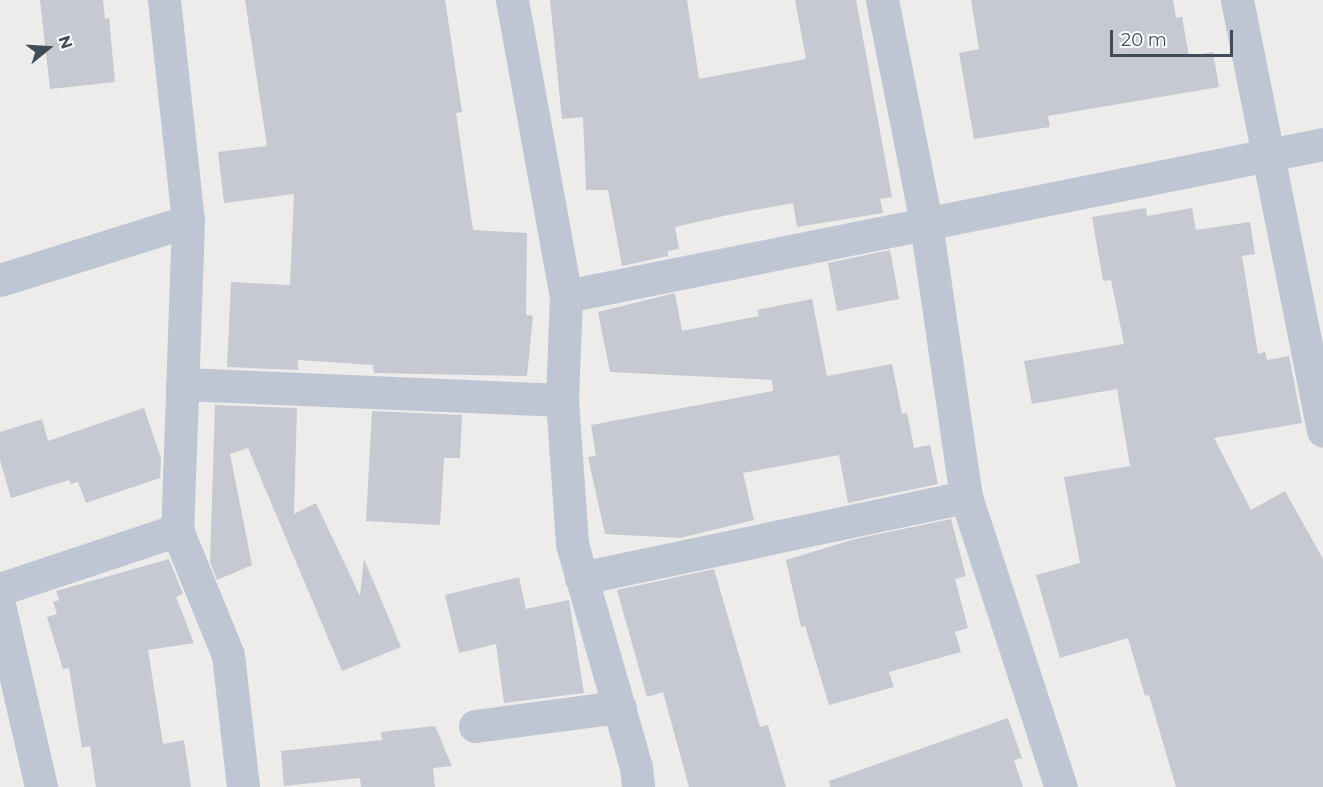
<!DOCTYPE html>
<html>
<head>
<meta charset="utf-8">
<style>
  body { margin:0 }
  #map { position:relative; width:1323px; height:787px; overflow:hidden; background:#eeebeb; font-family:Montserrat,sans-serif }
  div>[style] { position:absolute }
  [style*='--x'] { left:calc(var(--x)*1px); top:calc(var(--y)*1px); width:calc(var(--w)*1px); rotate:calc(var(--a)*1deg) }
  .building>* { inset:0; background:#c6c9d2 }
  .minor>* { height:33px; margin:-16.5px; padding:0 16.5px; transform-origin:16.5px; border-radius:16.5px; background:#bdc6d2 }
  span { translate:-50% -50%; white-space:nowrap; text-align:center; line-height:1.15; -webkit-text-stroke:6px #fff; paint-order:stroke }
  .north { position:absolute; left:18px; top:18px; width:60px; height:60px; -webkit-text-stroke:4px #fff; paint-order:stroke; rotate:72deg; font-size:16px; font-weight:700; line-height:24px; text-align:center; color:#424d5a }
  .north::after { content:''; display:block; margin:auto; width:21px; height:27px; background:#424d5a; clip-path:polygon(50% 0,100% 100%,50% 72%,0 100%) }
  .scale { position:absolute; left:1110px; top:30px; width:123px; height:27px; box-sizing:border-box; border:3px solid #424d5a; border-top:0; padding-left:8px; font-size:18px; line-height:21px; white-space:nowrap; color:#424d5a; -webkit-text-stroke:4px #fff; paint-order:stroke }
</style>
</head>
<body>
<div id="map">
  <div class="building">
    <i style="clip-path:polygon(40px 0,103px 0,105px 19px,109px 18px,115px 82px,50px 89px)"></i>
    <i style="clip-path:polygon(245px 0,445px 0,462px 112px,456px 113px,473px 230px,527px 233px,526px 315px,533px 316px,527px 376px,374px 373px,373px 365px,298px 360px,298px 370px,227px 367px,231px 282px,290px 285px,294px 194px,224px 203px,218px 152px,267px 146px)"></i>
    <i style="clip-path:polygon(550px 0,687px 0,699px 79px,806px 59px,795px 0,856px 0,892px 197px,880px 199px,883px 213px,797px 227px,793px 203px,728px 215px,675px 227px,679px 249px,668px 251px,668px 256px,622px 266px,608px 190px,586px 190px,583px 117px,562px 119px)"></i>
    <i style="clip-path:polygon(971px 0,1173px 0,1176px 18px,1182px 17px,1189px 56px,1213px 52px,1219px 87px,1048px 116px,1050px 127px,974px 139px,959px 53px,979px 49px)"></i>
    <i style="clip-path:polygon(1146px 208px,1147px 216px,1192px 208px,1196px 230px,1250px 222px,1255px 254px,1242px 256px,1258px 354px,1265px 352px,1267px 360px,1289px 356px,1302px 423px,1214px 438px,1251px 510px,1285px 491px,1323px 559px,1323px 787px,1176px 787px,1149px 695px,1145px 696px,1128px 638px,1060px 658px,1036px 575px,1080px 563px,1064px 477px,1130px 466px,1117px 389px,1032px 404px,1024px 361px,1124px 344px,1111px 280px,1103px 281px,1092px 217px)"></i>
    <i style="clip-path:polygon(890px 250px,899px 299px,837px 311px,828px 263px)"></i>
    <i style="clip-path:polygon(675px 293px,682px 331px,759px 316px,757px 310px,812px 299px,827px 376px,892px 364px,902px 414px,907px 413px,914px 448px,930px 445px,938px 484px,848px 503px,839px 455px,743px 473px,754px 520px,680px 538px,605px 534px,588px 457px,596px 456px,591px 425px,773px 391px,772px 380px,610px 372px,598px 312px)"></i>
    <i style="clip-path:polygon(215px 405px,297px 408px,294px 514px,316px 503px,360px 596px,364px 559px,401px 647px,342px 671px,248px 448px,230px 454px,252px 565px,217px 580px,210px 562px)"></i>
    <i style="clip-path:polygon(144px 408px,161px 458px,160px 478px,86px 503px,78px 482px,71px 484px,69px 480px,11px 498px,0 460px,0 432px,42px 419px,48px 441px)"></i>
    <i style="clip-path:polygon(372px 411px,462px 415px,460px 458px,444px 458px,440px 525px,366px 521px)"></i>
    <i style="clip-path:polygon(951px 519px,966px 576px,955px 579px,968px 628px,955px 632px,961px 652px,889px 672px,894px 687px,829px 705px,805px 626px,801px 627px,786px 560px,855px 539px)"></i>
    <i style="clip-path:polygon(169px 559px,183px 594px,176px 597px,194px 643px,148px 650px,163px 744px,184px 740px,191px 787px,96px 787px,90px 746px,82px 748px,69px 668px,63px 669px,47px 617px,57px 614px,53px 602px,59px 600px,56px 591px)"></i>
    <i style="clip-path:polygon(714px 569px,760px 727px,768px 725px,786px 787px,689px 787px,663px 692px,647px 697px,617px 590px)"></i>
    <i style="clip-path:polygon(519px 577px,526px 609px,569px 600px,584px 693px,504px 703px,496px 644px,459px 653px,445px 595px)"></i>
    <i style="clip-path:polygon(1008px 718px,1022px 758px,1014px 760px,1023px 787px,830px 787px,829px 781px)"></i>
    <i style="clip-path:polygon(435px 726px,452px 766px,433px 768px,435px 787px,361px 787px,360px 778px,284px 786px,281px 751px,382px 740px,381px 732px)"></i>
  </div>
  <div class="minor">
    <i style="--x:164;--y:0;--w:222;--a:83.8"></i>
    <i style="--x:188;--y:221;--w:309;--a:92"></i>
    <i style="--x:177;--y:530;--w:135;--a:67.8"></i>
    <i style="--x:228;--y:655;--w:133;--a:83.5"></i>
    <i style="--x:512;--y:0;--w:301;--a:79.7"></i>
    <i style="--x:566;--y:296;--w:104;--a:92.2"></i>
    <i style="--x:562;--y:400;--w:144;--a:86"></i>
    <i style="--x:572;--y:544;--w:232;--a:74"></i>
    <i style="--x:636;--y:767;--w:20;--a:84"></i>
    <i style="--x:882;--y:0;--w:227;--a:78.8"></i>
    <i style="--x:926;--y:223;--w:277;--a:81.7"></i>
    <i style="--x:966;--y:497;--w:305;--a:71.9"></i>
    <i style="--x:1237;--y:0;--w:439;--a:78.7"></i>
    <i style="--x:0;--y:280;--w:197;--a:-17.4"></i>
    <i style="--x:566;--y:296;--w:772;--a:-11.35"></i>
    <i style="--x:182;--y:384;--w:380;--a:2.4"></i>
    <i style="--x:581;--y:578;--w:393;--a:-11.9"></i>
    <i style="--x:0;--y:589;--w:187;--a:-18.4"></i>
    <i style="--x:0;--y:609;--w:183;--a:77"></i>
    <i style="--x:475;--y:726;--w:146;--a:-7.5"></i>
  </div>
  <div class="north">N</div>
  <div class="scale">20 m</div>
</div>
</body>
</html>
